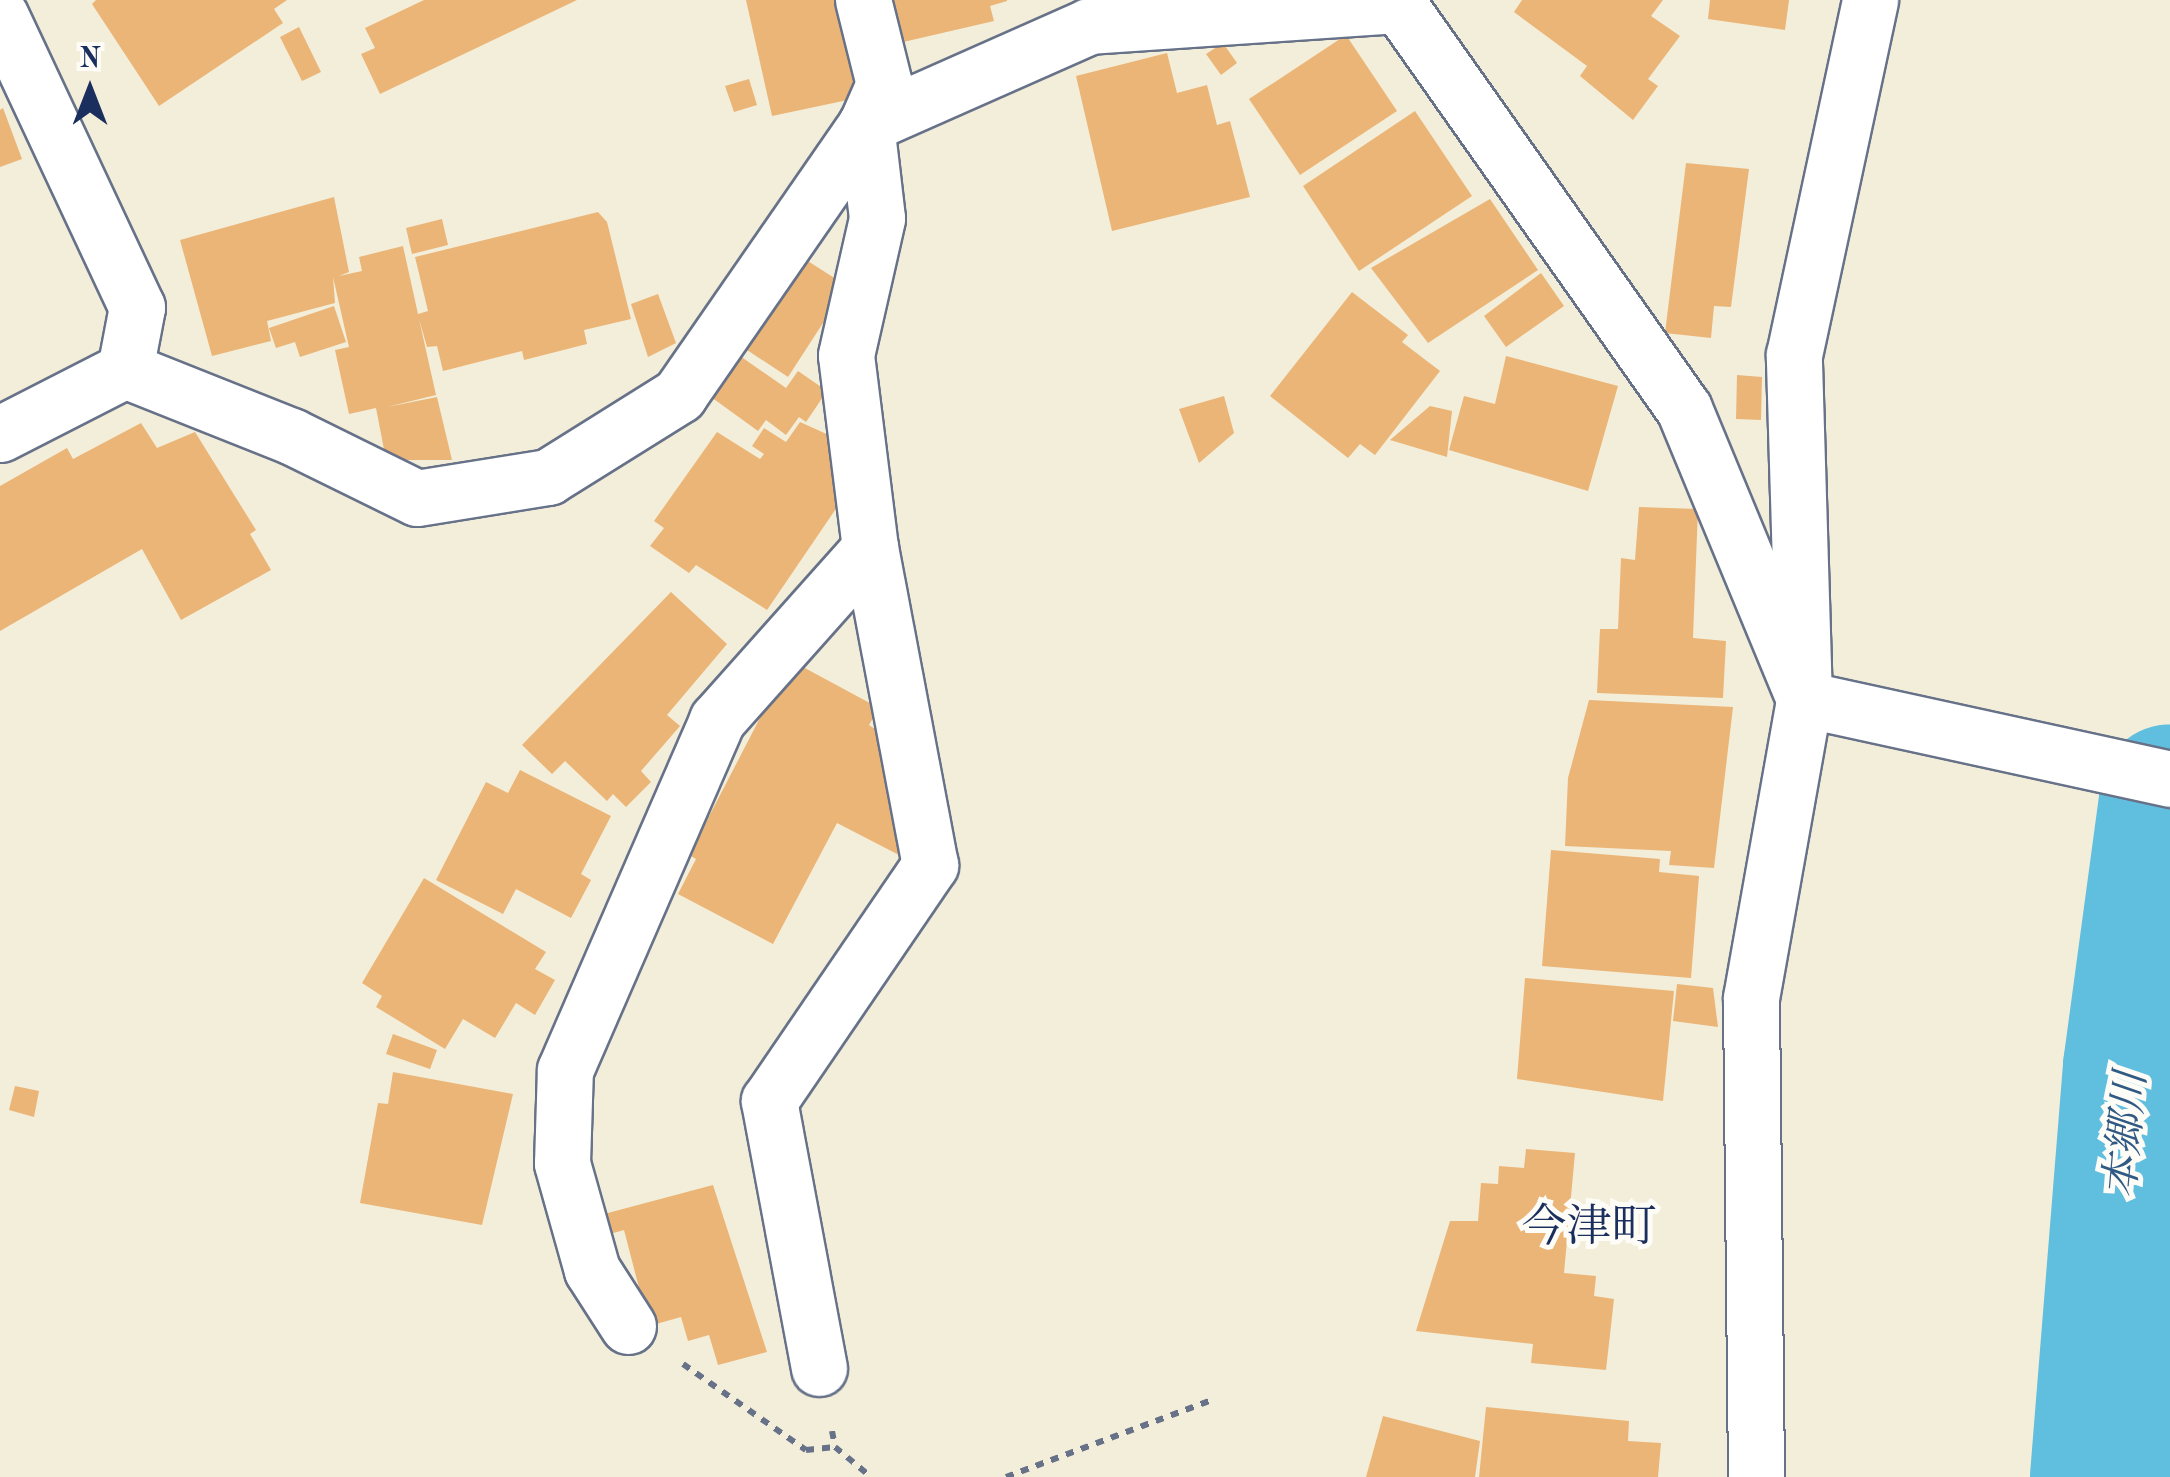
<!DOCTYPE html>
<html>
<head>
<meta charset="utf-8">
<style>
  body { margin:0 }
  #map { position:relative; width:2170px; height:1477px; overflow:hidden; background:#f3eed9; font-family:"Old Standard TT","Noto Serif JP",serif }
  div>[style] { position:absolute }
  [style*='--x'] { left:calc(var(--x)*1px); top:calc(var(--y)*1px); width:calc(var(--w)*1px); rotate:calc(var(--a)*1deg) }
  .river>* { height:140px; margin:-70px; padding:0 70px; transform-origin:70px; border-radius:70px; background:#60bede }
  .building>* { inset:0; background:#ebb577 }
  .path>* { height:6px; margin-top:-3px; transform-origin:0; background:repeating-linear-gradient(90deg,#677289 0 8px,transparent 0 16px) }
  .roads { filter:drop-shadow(2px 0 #677289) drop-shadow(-2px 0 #677289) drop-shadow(0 2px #677289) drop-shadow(0 -2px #677289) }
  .minor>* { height:55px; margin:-27.5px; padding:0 27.5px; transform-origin:27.5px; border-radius:27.5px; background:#fff }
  span { translate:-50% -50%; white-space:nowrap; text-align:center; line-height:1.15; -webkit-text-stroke:10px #fdfcf7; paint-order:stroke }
  .water-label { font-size:42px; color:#305a84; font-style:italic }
  .quarter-label { font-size:45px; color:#1b2f5e }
  .north { position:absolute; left:40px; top:40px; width:100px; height:100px; -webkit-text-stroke:8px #fdfcf7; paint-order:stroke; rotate:0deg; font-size:28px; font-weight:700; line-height:40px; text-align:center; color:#1b2f5e }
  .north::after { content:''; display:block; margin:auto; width:35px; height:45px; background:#1b2f5e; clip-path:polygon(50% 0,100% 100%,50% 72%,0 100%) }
</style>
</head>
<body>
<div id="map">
  <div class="river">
    <i style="--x:2100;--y:1477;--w:411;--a:-85.4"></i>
    <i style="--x:2133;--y:1067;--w:275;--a:-82.3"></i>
  </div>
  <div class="building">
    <i style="clip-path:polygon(96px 0,287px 0,274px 9px,283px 23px,159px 106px,92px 4px)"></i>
    <i style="clip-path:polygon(424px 0,577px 0,380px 94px,361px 54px,375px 48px,365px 28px)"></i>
    <i style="clip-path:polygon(746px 0,840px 0,862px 97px,772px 116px)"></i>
    <i style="clip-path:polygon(886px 0,1007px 0,1007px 1px,990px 6px,994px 21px,899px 43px)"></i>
    <i style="clip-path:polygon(1522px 0,1663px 0,1651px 16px,1680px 36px,1648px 79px,1658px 86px,1633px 120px,1580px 76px,1587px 66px,1514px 12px)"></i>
    <i style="clip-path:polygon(1710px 0,1789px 0,1785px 30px,1708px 19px)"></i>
    <i style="clip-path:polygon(299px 27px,321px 72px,302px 81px,280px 37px)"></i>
    <i style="clip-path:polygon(1346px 35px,1397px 111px,1300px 175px,1249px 99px)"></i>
    <i style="clip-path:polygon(1223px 43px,1237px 63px,1221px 75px,1206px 54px)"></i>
    <i style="clip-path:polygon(1167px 53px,1177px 93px,1207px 85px,1217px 125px,1230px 121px,1250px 197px,1112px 231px,1076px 76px)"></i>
    <i style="clip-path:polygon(749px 79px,757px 105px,734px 112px,725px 86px)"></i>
    <i style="clip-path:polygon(3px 108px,22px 159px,0 167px,0 110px)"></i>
    <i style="clip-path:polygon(1415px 111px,1472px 196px,1359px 271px,1303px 186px)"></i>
    <i style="clip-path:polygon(1686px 163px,1749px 169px,1731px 307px,1714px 306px,1711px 338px,1665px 333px)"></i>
    <i style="clip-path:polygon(334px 197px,349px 272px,339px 276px,362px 271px,359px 257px,403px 246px,418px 314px,428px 311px,415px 257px,598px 212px,607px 222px,631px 319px,584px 330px,587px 344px,524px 360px,522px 351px,443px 371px,437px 346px,427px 347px,419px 319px,436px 395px,387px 407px,437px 397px,452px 460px,386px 460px,376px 408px,349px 414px,335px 350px,349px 347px,333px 277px,335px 303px,267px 321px,271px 341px,212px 356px,180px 240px)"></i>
    <i style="clip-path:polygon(1490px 199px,1538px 270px,1428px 343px,1371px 268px)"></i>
    <i style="clip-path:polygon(442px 219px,448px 245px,412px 254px,406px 228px)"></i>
    <i style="clip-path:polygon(803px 258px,847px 286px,788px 377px,744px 348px)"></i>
    <i style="clip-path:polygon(1541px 273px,1564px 306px,1506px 347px,1484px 316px)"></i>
    <i style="clip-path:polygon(1352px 292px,1408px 335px,1402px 342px,1440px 371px,1375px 455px,1360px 444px,1348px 458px,1270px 396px)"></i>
    <i style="clip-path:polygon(658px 294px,676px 343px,648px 357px,631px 304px)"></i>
    <i style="clip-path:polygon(334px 306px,346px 342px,300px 357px,295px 342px,276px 348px,269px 328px)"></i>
    <i style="clip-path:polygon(740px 356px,786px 388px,798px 371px,827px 391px,806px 422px,799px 417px,786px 435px,766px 420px,758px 431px,711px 397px)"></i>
    <i style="clip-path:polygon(1506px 356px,1618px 386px,1588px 491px,1449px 450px,1464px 396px,1495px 404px)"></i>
    <i style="clip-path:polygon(1737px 375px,1762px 377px,1761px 420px,1736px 419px)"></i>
    <i style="clip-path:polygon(1224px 396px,1234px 433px,1199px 463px,1179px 409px)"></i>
    <i style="clip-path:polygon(1430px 406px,1452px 411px,1447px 457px,1390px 440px)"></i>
    <i style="clip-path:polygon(800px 422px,842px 441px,846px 494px,767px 610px,696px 565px,689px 573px,650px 546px,664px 528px,654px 521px,717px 432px,760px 459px,764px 454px,752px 446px,764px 428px,786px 442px)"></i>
    <i style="clip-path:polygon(141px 423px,157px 448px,195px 432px,256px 530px,250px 534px,271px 570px,181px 620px,142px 549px,0 631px,0 486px,67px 448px,73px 459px)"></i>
    <i style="clip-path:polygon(1639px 507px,1698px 509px,1693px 638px,1726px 641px,1723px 698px,1597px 693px,1600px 629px,1618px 629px,1621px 558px,1635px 560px)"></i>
    <i style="clip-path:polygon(671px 592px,727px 644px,667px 715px,680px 726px,641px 771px,651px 782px,626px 807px,613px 794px,607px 801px,565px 761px,552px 774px,522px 745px)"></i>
    <i style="clip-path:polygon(790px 660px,879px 708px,869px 725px,881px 733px,901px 824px,899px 855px,837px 823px,773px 944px,678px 894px,696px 859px,689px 855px)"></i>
    <i style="clip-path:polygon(1589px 700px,1733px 707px,1714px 868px,1669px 865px,1671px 851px,1565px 846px,1568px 778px)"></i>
    <i style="clip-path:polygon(520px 770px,611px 816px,581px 874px,591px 880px,571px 918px,516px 889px,503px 914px,436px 880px,486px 782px,508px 793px)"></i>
    <i style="clip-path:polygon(1551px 850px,1660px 859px,1659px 872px,1699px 876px,1691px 978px,1542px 966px)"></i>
    <i style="clip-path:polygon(424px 878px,546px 952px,535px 969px,555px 980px,535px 1015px,516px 1003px,495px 1038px,463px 1019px,445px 1049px,376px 1007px,382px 996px,362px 983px)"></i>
    <i style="clip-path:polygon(1525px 978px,1674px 991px,1663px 1101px,1517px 1079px)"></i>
    <i style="clip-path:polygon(1677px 984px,1713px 988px,1718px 1027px,1673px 1021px)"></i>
    <i style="clip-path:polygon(393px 1034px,437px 1050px,430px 1069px,386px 1054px)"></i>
    <i style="clip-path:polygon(393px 1072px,513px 1094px,482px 1225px,360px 1203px,378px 1103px,388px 1104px)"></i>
    <i style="clip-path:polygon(15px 1086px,39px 1091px,34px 1117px,9px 1110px)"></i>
    <i style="clip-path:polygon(1526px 1149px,1575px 1153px,1564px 1273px,1596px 1276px,1594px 1296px,1614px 1299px,1606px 1370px,1531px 1363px,1533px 1344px,1416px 1331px,1450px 1221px,1478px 1221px,1481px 1183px,1498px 1184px,1499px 1166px,1524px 1168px)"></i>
    <i style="clip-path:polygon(713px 1185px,767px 1352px,718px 1365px,709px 1335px,688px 1341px,681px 1317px,649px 1326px,624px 1230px,610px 1234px,604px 1214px)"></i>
    <i style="clip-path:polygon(1486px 1407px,1629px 1421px,1628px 1441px,1661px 1443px,1658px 1477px,1479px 1477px)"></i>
    <i style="clip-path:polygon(1383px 1416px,1480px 1441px,1475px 1477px,1366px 1477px)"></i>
  </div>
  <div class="path">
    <i style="--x:683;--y:1364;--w:150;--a:35"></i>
    <i style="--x:806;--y:1450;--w:29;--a:-6"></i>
    <i style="--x:832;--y:1431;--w:16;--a:79"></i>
    <i style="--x:835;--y:1447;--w:47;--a:39.8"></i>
    <i style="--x:1006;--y:1477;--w:223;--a:-20.5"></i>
  </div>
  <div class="roads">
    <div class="minor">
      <i style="--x:0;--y:15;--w:323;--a:64.9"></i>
      <i style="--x:137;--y:307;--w:64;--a:100.8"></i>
      <i style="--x:0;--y:434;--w:140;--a:-27.1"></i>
      <i style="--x:125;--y:370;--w:179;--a:21.7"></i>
      <i style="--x:291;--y:436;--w:140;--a:26.2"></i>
      <i style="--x:417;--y:498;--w:133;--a:-9.1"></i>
      <i style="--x:548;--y:477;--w:155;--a:-32"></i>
      <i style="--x:679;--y:395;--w:328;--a:-55.3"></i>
      <i style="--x:866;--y:125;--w:244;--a:-23.9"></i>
      <i style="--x:1089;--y:26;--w:311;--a:-3.9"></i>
      <i style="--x:1399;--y:5;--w:494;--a:54.8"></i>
      <i style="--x:1684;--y:409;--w:314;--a:67.5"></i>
      <i style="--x:1804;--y:699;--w:375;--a:12.3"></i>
      <i style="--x:628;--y:1326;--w:67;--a:-122.7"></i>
      <i style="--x:592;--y:1270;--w:111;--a:-105.7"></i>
      <i style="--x:562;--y:1163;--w:93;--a:-88.2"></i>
      <i style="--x:565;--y:1070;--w:382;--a:-66.5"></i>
      <i style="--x:717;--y:720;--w:230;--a:-48.3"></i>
      <i style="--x:819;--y:1368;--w:272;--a:-100.6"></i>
      <i style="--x:769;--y:1101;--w:286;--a:-55.7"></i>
      <i style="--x:930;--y:865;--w:323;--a:-100.7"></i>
      <i style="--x:870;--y:548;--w:194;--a:-97.1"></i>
      <i style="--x:846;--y:355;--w:140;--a:-77.2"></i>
      <i style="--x:877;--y:218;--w:94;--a:-96.7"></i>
      <i style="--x:866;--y:125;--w:45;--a:-66.3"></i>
      <i style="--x:884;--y:84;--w:87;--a:-104"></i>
      <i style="--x:1756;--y:1477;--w:479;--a:-90.6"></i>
      <i style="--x:1751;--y:998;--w:304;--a:-79.9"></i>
      <i style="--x:1804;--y:699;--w:344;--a:-91.7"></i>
      <i style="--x:1794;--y:355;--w:363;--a:-77.9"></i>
    </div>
  </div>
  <div class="water-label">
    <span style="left:2128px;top:1135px;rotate:-85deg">本郷川</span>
  </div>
  <div class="quarter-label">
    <span style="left:1589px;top:1230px">今津町</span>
  </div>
  <div class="north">N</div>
</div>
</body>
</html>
